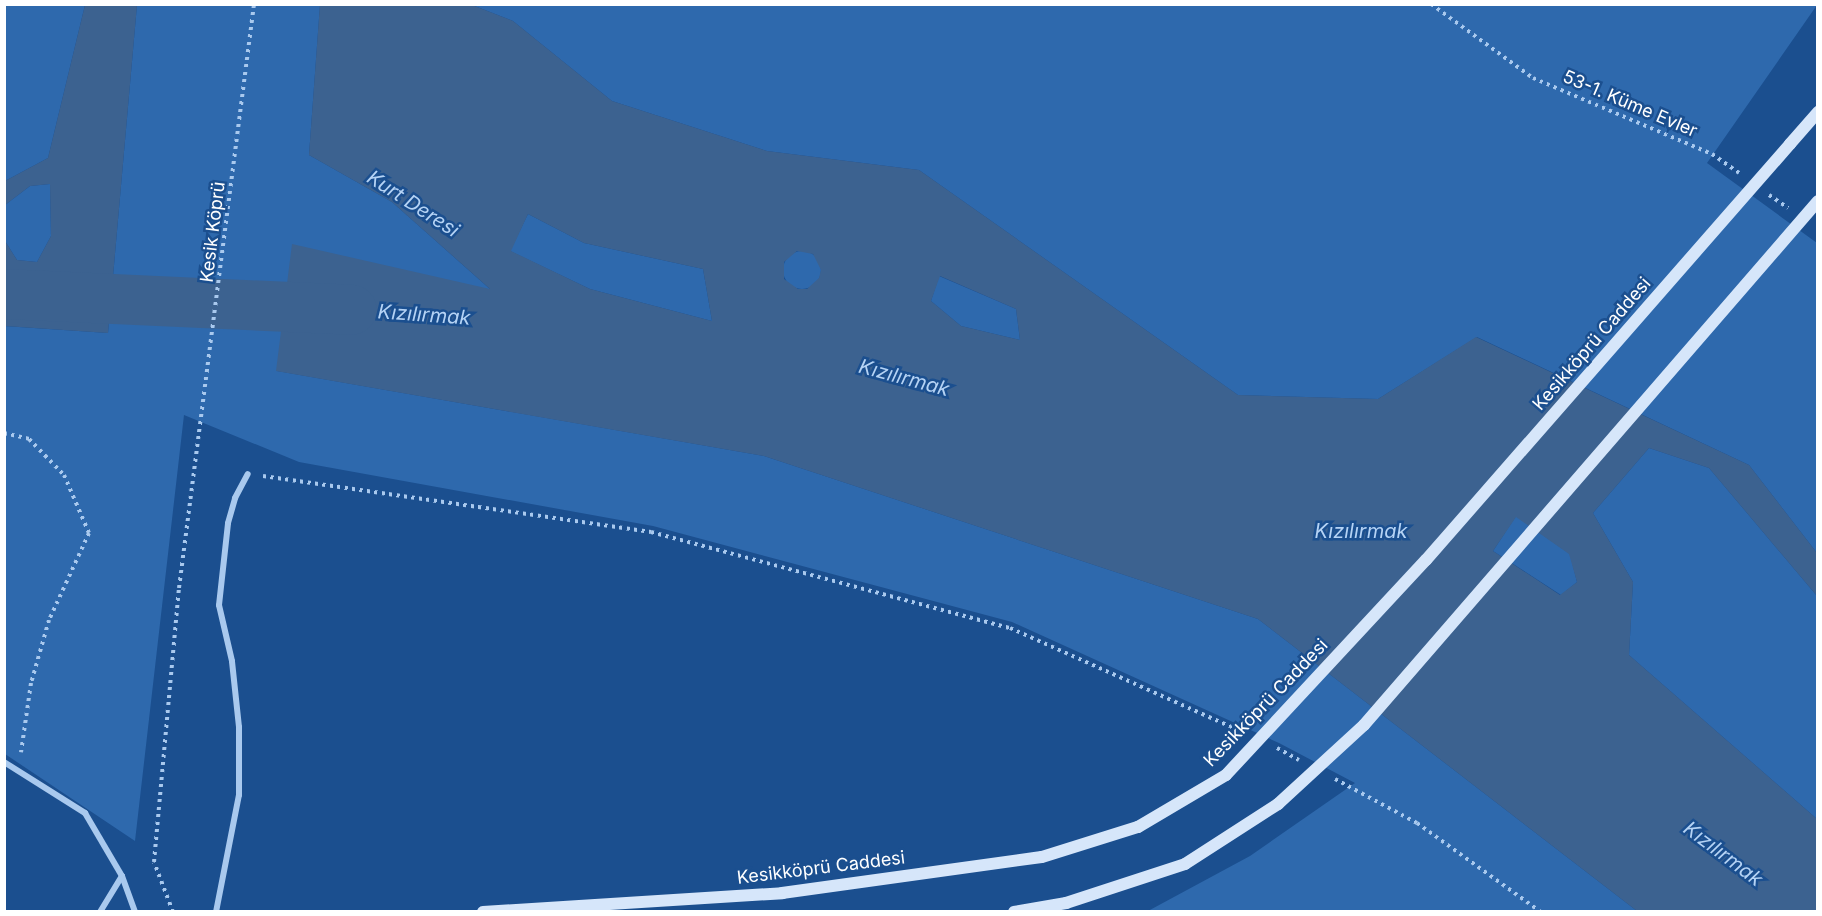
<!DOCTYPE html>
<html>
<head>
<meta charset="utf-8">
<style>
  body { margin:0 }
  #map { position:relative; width:1822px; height:916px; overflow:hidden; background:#1b4f8f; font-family:Inter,sans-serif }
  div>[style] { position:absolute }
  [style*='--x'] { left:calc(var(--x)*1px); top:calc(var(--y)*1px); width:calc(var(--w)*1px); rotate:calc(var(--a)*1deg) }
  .green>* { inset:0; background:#2e69ad }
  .round { border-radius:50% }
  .water>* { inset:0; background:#3c6290 }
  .river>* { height:50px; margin:-25px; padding:0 25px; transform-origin:25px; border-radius:25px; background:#3c6290 }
  .path>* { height:4px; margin-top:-2px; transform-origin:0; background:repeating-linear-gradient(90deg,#a9c9ee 0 3px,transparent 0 7.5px) }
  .street>* { height:6px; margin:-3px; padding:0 3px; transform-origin:3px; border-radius:3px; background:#a9c9ee }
  .secondary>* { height:12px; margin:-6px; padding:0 6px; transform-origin:6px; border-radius:6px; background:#d6e6fa }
  .secondary-bridge>* { height:12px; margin:-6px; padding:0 6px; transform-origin:6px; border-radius:6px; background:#d6e6fa }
  span { translate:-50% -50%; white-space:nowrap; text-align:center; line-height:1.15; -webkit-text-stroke:5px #1b4f8f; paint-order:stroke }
  .street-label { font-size:18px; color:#fff }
  .water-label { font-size:20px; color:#b5d3f5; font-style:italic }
  .frame { position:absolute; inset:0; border:6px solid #fff; pointer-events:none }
</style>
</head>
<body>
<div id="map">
  <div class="green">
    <i style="clip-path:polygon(5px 5px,85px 5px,48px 158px,5px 181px)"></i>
    <i style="clip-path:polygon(137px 5px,320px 5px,309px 155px,392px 202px,491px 290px,277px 371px,764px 456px,1258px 619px,1637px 911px,1148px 911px,1250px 856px,1355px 783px,1279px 743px,1012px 622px,653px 526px,299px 462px,184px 415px,135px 841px,5px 754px,4px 326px,108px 333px)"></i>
    <i style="clip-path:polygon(472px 5px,1817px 5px,1707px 163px,1817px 243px,1817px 553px,1749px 465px,1477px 337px,1378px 399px,1238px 395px,919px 170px,767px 151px,612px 101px,513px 21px)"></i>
    <i style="clip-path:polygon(50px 184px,51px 236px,37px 262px,17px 260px,5px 241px,5px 205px,30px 186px)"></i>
    <i style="clip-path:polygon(528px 214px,584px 243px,703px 269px,712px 321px,590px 289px,510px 251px)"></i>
    <i class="round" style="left:783px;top:251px;width:38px;height:38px"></i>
    <i style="clip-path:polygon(4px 273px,25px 283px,18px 319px,5px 319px)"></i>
    <i style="clip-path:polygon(939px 276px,1016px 309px,1020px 340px,961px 326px,931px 301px)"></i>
    <i style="clip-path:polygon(1649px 448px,1709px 468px,1817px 596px,1817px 819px,1629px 655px,1633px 582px,1593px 513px)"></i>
    <i style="clip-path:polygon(1516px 516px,1570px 554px,1577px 582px,1561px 595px,1493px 551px)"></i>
  </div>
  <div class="water">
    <i style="clip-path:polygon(evenodd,320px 4px,472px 5px,513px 21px,612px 101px,767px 151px,919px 170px,1238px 395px,1378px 399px,1476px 337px,1749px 465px,1817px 553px,1817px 596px,1709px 468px,1649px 448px,1593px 513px,1633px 582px,1629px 655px,1817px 819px,1817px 911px,1637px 911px,1258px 619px,764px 456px,276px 371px,292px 244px,490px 289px,392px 202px,309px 155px,320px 4px,528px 214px,584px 243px,703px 269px,712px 321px,590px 289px,511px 251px,528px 214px,320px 4px,797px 251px,813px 254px,821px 270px,819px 278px,807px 289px,798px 289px,784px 279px,784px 262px,797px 251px,320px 4px,940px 276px,1016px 309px,1020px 340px,961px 326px,931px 301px,940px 276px,320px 4px,1516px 517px,1569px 554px,1577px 582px,1560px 595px,1493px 551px,1516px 517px)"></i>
    <i style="clip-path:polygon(85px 5px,137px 5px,108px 333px,5px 326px,5px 319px,18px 319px,25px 283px,5px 273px,5px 241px,17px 260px,37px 262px,51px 236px,50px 184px,30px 186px,5px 205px,5px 181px,48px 158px)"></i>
  </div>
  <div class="river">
    <i style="--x:4;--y:294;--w:348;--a:2.6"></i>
  </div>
  <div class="path">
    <i style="--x:1431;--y:4;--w:126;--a:36"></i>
    <i style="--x:1533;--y:78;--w:194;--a:23"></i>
    <i style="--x:1712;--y:154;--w:33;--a:35"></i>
    <i style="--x:1769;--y:195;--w:23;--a:34"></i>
    <i style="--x:4;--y:433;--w:26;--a:13"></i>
    <i style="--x:29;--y:439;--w:50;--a:45.8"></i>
    <i style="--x:64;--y:475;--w:63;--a:66.7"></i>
    <i style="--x:89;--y:533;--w:96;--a:114.7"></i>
    <i style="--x:49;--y:620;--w:66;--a:105.9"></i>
    <i style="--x:31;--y:683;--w:70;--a:98.2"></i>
    <i style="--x:263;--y:476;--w:392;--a:8.2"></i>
    <i style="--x:651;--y:532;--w:372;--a:15"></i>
    <i style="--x:1010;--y:628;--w:252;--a:24.1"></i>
    <i style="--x:1277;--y:748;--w:25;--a:29"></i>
    <i style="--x:1335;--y:779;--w:93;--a:28.2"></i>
    <i style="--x:1417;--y:823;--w:153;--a:35.7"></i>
    <i style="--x:173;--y:912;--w:53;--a:-110.8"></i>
    <i style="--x:154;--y:862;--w:275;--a:-84.8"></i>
    <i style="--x:179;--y:588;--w:589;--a:-82.68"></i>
  </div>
  <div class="street">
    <i style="--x:4;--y:762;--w:96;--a:32.2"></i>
    <i style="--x:85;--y:813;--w:73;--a:59.6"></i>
    <i style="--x:122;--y:876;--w:38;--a:70"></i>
    <i style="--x:100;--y:912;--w:42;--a:-58.6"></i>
    <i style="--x:216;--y:912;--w:119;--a:-78.9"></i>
    <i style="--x:239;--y:795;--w:68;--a:-90"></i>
    <i style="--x:239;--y:727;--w:66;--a:-96.1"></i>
    <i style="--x:232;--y:661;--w:57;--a:-103.1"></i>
    <i style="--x:219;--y:605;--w:82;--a:-83.7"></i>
    <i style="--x:228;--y:523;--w:26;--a:-74"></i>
    <i style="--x:235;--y:498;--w:27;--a:-62"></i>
  </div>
  <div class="secondary">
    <i style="--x:1790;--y:144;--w:43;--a:-48.8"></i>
    <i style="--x:483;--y:912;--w:300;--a:-3.6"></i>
    <i style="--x:782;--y:893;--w:262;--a:-7.9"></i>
    <i style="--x:1042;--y:857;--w:101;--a:-17.4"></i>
    <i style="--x:1138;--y:827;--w:102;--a:-30.6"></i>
    <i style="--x:1014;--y:912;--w:53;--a:-9.8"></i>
    <i style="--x:1066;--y:903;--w:125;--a:-18.1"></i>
    <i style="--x:1185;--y:864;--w:111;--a:-32.8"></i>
  </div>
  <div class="secondary-bridge">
    <i style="--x:1226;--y:775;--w:294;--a:-47.1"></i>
    <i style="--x:1426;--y:560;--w:553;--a:-48.81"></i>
    <i style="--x:1278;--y:804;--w:117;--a:-42.6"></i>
    <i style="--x:1364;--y:725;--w:693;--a:-49.09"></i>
  </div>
  <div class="street-label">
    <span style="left:1630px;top:104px;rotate:23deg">53-1. Küme Evler</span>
    <span style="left:213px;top:232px;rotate:-83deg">Kesik Köprü</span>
    <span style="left:1592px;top:344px;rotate:-49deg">Kesikköprü Caddesi</span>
    <span style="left:1266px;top:703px;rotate:-46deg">Kesikköprü Caddesi</span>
    <span style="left:821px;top:868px;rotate:-7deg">Kesikköprü Caddesi</span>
  </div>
  <div class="water-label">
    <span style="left:413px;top:204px;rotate:33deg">Kurt Deresi</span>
    <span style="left:424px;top:315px;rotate:4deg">Kızılırmak</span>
    <span style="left:904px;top:378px;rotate:15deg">Kızılırmak</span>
    <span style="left:1361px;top:531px">Kızılırmak</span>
    <span style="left:1723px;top:854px;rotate:37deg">Kızılırmak</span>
  </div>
  <div class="frame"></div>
</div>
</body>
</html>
